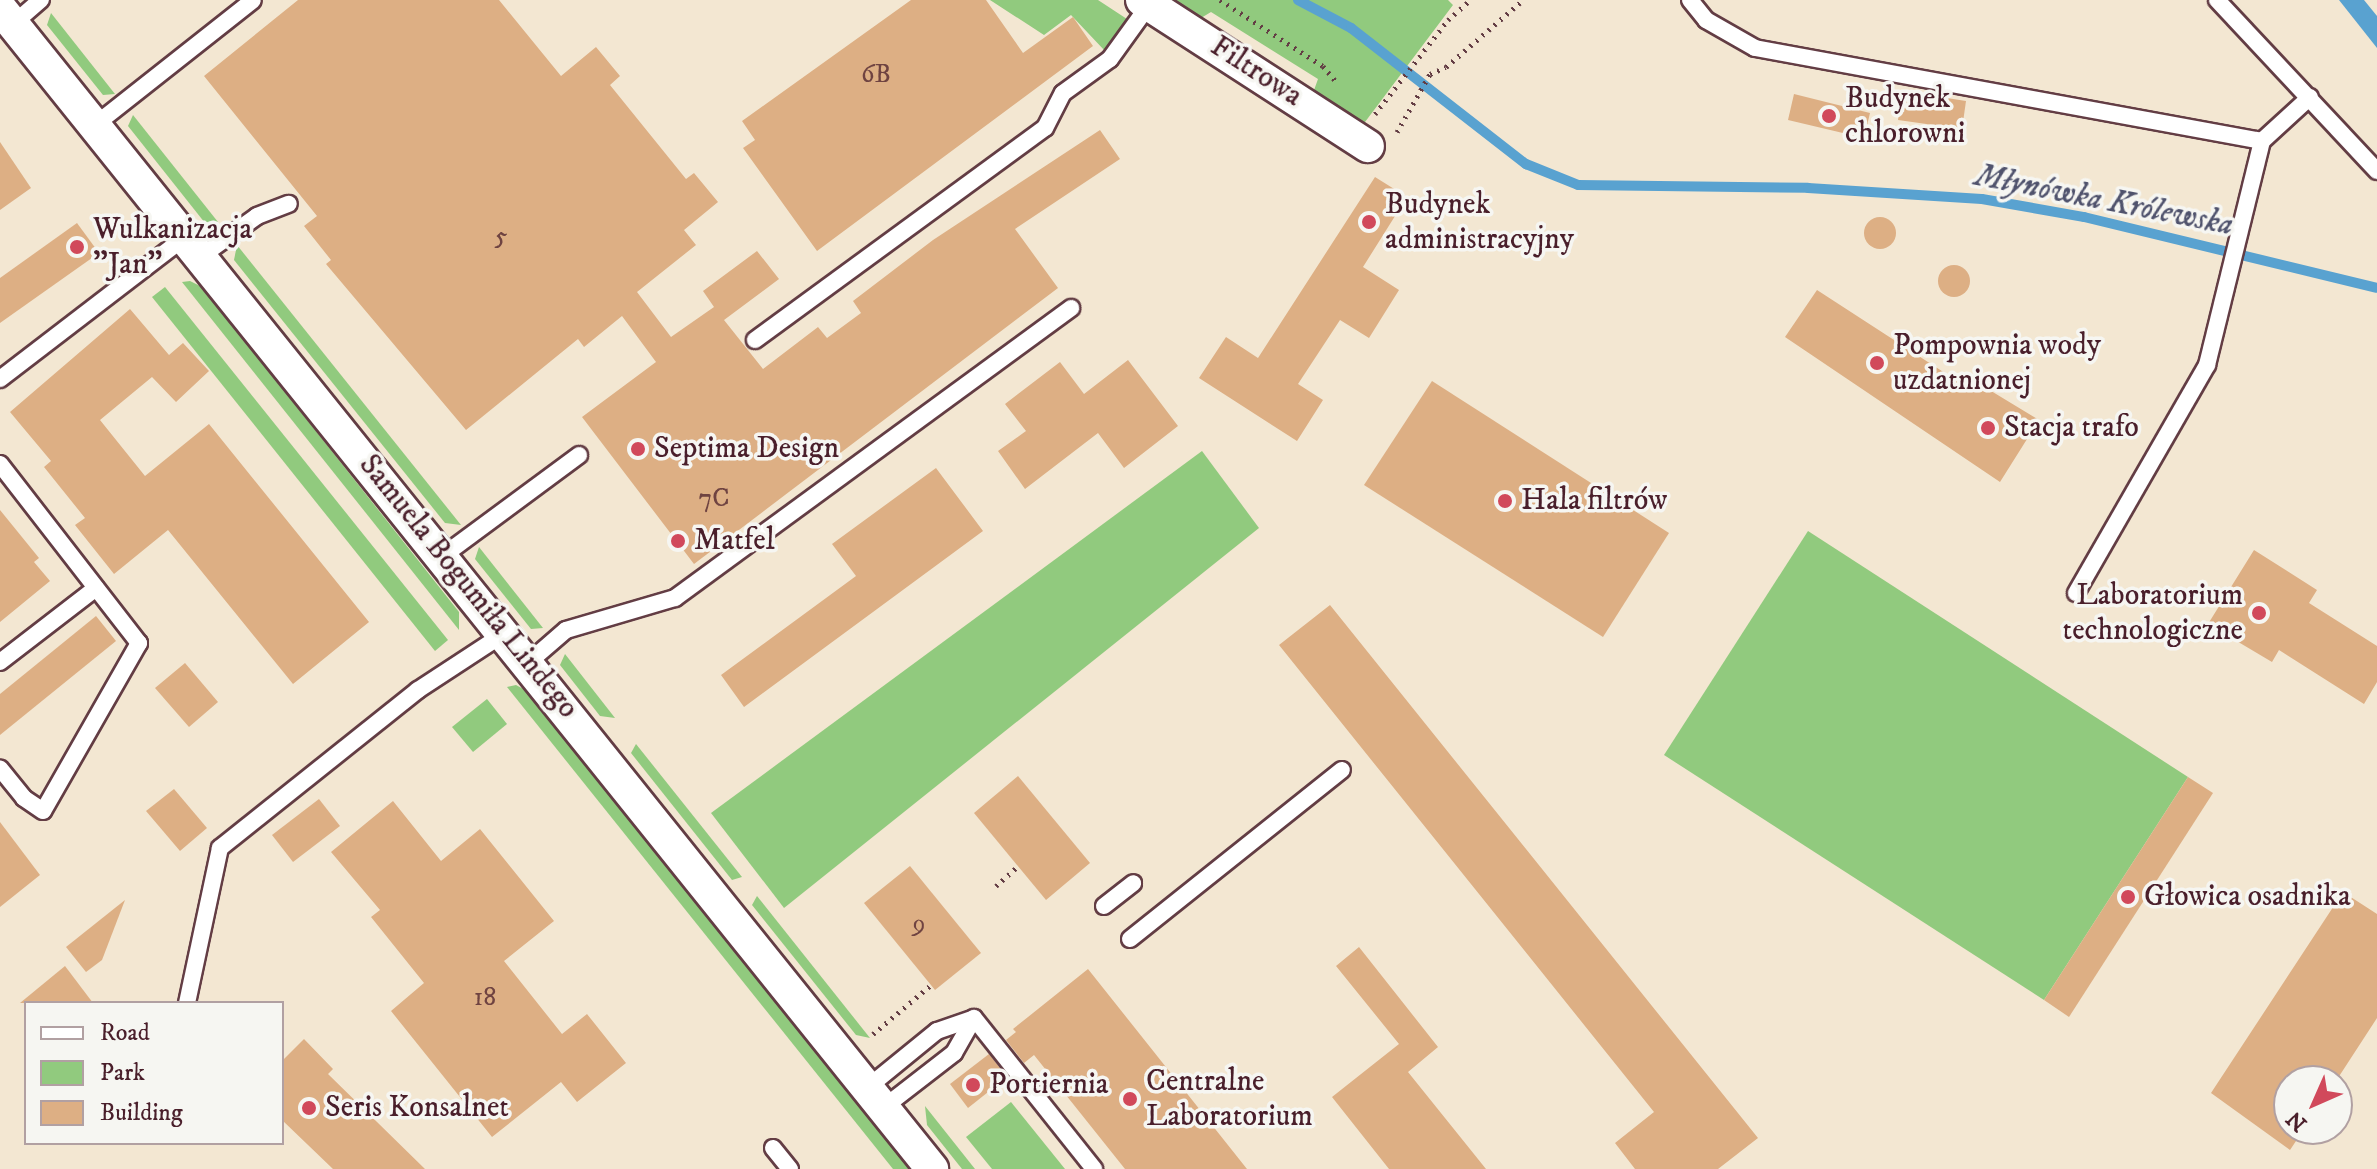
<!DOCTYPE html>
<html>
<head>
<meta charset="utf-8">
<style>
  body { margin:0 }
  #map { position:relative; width:2377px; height:1169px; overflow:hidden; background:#f3e7d2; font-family:"IM FELL DW Pica",serif }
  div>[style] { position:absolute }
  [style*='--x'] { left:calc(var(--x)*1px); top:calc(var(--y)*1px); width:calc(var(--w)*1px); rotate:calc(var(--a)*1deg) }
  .green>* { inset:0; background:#91ca7e }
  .water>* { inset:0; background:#59a2d0 }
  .stream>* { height:10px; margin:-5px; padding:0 5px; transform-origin:5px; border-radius:5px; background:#59a2d0 }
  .building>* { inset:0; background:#ddaf84 }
  .round { border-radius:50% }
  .path>* { height:5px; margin-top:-2.5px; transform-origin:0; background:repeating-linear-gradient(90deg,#633d44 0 2px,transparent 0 8px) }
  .roads { filter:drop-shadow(2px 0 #633d44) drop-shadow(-2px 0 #633d44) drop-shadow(0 2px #633d44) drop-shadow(0 -2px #633d44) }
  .service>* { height:16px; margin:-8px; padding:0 8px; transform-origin:8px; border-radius:8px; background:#fff }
  .minor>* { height:32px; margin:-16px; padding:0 16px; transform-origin:16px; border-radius:16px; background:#fff }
  .dots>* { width:22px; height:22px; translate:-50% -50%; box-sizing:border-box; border:4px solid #f6f6f2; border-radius:50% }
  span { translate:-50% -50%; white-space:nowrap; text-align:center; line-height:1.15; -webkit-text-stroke:7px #f6f6f2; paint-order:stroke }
  .number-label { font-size:26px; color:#6f4341 }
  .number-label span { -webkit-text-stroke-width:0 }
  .street-label { font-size:30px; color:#4a1f2b }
  .poi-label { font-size:30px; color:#4a1f2b }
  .left { translate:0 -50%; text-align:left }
  .right { translate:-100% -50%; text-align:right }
  .water-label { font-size:32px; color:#50536d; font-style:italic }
  .legend { position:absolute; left:24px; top:1001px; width:260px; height:144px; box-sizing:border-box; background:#f6f6f2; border:2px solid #b1a0a2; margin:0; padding:10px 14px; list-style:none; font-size:24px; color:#4a1f2b }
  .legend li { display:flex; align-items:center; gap:16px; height:40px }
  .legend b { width:40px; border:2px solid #b1a0a2 }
  .north { position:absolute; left:2273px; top:1065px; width:80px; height:80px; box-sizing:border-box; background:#f6f6f2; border:2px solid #b1a0a2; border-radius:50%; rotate:225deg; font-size:22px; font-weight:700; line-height:32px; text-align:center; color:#4a1f2b }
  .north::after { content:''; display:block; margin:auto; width:28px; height:36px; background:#d1495b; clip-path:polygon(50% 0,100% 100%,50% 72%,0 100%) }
</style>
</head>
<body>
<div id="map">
  <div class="green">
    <i style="clip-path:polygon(990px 0,1098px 0,1130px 21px,1105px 51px,1071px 15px,1044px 35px)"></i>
    <i style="clip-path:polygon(1164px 0,1448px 0,1453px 5px,1362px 126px,1313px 93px,1318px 79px,1211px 12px,1196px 21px)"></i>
    <i style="clip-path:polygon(51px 13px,115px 94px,103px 95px,47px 25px)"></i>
    <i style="clip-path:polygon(133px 115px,218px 222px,205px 223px,128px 126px)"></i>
    <i style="clip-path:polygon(237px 245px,461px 525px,445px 523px,234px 260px)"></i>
    <i style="clip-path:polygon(190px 281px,202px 287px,459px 612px,459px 630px,182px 282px)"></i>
    <i style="clip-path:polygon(165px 287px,448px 640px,435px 651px,152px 297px)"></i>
    <i style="clip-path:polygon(1202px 451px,1259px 528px,784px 908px,711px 813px)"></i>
    <i style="clip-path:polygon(1808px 531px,2188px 777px,2044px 1000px,1664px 755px)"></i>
    <i style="clip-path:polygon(479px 547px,543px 628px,531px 629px,475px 559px)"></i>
    <i style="clip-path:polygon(565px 654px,615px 718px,600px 716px,560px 665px)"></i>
    <i style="clip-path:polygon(516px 685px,527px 691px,910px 1169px,893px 1169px,507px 687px)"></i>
    <i style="clip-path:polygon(487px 699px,507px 724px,473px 752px,452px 727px)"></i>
    <i style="clip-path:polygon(636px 744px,742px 877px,732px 880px,631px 753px)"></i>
    <i style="clip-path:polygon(757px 896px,870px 1038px,856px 1035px,752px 905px)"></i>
    <i style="clip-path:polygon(1011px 1102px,1065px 1169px,992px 1169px,966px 1137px)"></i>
    <i style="clip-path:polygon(925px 1106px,975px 1169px,962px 1169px,927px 1125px)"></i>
  </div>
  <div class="water">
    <i style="clip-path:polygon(2339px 0,2364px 0,2377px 16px,2377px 48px)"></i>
  </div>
  <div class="stream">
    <i style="--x:1298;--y:0;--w:60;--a:27.8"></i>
    <i style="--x:1351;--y:28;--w:222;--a:37.9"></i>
    <i style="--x:1526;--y:164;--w:56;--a:22"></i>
    <i style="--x:1578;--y:185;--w:230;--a:0.7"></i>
    <i style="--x:1808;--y:188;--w:174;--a:3.6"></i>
    <i style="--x:1982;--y:199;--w:104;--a:10"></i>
    <i style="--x:2084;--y:217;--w:301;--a:13.6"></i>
  </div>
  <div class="building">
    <i style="clip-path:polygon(298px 0,499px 0,561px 76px,596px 47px,620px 76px,610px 85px,686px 179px,694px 173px,718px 202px,684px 230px,696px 245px,637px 292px,671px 337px,714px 307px,703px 291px,757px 251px,779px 279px,724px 320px,763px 369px,818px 327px,827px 338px,861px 313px,853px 301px,933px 240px,1100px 130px,1120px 159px,1015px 229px,1058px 288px,694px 564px,582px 417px,656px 362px,622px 316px,584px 347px,578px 339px,466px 430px,326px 264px,331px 260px,304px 226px,317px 216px,204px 76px)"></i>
    <i style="clip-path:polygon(911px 0,986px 0,1023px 53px,1073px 17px,1093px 46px,817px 251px,743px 148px,755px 140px,742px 121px)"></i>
    <i style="clip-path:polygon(1902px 91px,1966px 101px,1962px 129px,1898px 120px)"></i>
    <i style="clip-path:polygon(1794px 94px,1870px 113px,1864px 138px,1788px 120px)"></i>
    <i style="clip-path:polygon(0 142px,31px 188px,0 210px)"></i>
    <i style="clip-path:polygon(1375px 177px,1407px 197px,1363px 267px,1399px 290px,1369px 338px,1340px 320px,1298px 384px,1323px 400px,1297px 441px,1199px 378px,1226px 337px,1258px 358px)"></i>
    <i class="round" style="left:1864px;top:217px;width:32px;height:32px"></i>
    <i style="clip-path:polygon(77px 223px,99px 253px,0 323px,0 278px)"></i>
    <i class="round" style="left:1938px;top:265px;width:32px;height:32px"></i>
    <i style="clip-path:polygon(1817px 290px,1968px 388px,1973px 380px,2039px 420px,2000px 482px,1785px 337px)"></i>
    <i style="clip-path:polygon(130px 309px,169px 355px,183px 343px,209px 371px,176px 402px,152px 377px,100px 420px,145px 476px,209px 424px,369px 622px,293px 684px,168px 530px,114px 574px,75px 525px,85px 518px,44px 467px,51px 461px,10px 412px)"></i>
    <i style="clip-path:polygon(1128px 360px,1178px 426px,1124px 468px,1098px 433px,1025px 489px,998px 451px,1026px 431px,1005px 404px,1060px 362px,1084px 394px)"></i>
    <i style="clip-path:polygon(1432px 381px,1669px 533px,1603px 637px,1364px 485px)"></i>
    <i style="clip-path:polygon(936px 468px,983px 531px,744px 707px,721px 675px,856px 576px,832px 544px)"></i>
    <i style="clip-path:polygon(0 510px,39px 558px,34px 562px,50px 581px,0 622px)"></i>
    <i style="clip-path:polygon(2254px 550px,2317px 590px,2309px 603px,2377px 646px,2377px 682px,2364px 704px,2279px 650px,2272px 662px,2208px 624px)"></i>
    <i style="clip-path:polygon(1330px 605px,1758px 1138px,1718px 1169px,1635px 1169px,1615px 1143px,1654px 1112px,1279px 645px)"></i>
    <i style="clip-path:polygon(96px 616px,116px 641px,0 735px,0 694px)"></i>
    <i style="clip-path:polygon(185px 663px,218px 702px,189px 727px,155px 688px)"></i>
    <i style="clip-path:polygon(1018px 776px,1090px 863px,1046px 900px,974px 813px)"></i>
    <i style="clip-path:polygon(2188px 777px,2213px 793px,2069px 1017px,2044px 1000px)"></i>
    <i style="clip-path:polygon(174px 789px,207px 828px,180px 851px,146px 811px)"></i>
    <i style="clip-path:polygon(319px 799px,340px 826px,293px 862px,272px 835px)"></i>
    <i style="clip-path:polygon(393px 801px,441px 861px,480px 829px,554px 921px,504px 961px,562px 1034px,587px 1014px,626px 1063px,577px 1102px,561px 1082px,492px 1137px,391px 1011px,424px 983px,371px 917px,380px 910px,331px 852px)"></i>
    <i style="clip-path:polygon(0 822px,40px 875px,0 907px)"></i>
    <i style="clip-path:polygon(910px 866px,981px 953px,935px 990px,864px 903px)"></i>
    <i style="clip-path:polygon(2343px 892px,2377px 914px,2377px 1018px,2336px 1081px,2289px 1081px,2289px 1129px,2304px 1129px,2290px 1150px,2211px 1093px)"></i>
    <i style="clip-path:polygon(125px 900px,102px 960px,86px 972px,66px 947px)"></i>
    <i style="clip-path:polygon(1359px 947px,1438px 1047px,1408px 1072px,1486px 1169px,1389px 1169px,1332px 1097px,1399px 1044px,1336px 966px)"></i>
    <i style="clip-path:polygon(65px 966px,93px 1003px,20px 1003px)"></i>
    <i style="clip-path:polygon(1088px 969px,1247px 1169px,1125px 1169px,1034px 1055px,1024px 1063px,1006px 1040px,1016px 1032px,1013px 1029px)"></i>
    <i style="clip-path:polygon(304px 1039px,333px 1069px,328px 1074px,425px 1169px,333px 1169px,282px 1120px,282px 1061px)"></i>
    <i style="clip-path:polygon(989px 1054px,1007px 1077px,968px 1108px,950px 1084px)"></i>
  </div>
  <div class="path">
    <i style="--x:1220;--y:0;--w:122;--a:32.7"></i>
    <i style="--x:1323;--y:66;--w:23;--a:50"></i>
    <i style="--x:1375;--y:114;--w:119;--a:-52.2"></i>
    <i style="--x:1448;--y:20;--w:30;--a:-42"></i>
    <i style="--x:1397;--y:132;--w:67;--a:-60.4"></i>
    <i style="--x:1430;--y:74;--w:17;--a:-24"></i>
    <i style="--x:1446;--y:67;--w:102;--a:-41"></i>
    <i style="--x:996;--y:886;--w:30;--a:-42"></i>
    <i style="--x:873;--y:1034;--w:76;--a:-40.2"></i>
  </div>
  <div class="roads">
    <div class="service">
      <i style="--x:1690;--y:0;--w:26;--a:51"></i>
      <i style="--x:1706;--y:20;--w:56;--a:29.7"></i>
      <i style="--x:1755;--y:48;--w:515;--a:10.39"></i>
      <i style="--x:2262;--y:141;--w:65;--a:-42.5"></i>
      <i style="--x:2217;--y:0;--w:234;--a:46.9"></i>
      <i style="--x:13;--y:24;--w:37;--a:-41"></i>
      <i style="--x:95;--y:125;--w:201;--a:-38.3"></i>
      <i style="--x:200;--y:257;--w:70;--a:-35.7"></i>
      <i style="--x:257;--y:216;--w:34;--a:-21"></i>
      <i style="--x:755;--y:340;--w:359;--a:-36.2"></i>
      <i style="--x:1045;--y:128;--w:39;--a:-63"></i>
      <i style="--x:1063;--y:93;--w:58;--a:-35.9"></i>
      <i style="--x:1110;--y:59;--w:67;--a:-54.2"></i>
      <i style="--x:0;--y:379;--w:233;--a:-37.5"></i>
      <i style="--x:0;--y:464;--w:227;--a:52.2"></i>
      <i style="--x:139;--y:643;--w:193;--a:119.7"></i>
      <i style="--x:43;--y:811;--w:23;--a:-146"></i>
      <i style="--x:24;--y:798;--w:38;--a:-129"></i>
      <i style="--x:444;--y:555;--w:168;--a:-36.5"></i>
      <i style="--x:2076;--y:593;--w:263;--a:-60.1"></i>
      <i style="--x:2207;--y:365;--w:231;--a:-76.2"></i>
      <i style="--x:0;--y:662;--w:121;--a:-37.6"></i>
      <i style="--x:529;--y:662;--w:49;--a:-40.9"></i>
      <i style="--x:566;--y:630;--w:114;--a:-16.4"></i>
      <i style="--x:675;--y:598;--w:491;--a:-36.2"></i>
      <i style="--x:1104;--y:906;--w:37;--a:-38"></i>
      <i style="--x:1130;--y:939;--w:271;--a:-38.6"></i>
      <i style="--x:187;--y:1003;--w:158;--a:-78"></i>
      <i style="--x:220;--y:848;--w:253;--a:-38.6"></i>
      <i style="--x:418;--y:690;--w:104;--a:-33.2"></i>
      <i style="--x:974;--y:1018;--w:193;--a:51.5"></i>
      <i style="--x:867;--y:1088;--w:90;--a:-39.2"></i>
      <i style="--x:937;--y:1031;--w:39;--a:-19"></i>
      <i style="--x:883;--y:1108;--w:90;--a:-37.8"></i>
      <i style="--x:954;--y:1053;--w:40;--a:-60.3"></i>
      <i style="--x:773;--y:1148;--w:27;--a:51"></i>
    </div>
    <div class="minor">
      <i style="--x:1142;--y:0;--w:269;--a:32.9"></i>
      <i style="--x:0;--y:8;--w:1489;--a:51.24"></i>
    </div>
  </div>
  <div class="dots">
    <i style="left:1829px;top:116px;background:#d1495b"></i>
    <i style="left:1369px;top:222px;background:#d1495b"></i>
    <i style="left:77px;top:247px;background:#d1495b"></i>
    <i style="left:1877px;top:363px;background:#d1495b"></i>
    <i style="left:1988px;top:428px;background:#d1495b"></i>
    <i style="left:638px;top:449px;background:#d1495b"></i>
    <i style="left:1505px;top:501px;background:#d1495b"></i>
    <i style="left:678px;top:541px;background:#d1495b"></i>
    <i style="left:2259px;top:613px;background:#d1495b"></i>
    <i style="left:2128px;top:897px;background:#d1495b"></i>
    <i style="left:973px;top:1085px;background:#d1495b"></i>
    <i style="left:1130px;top:1099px;background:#d1495b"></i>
    <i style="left:309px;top:1108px;background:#d1495b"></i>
  </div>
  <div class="number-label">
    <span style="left:876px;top:75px">6B</span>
    <span style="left:501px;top:237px">5</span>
    <span style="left:714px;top:499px">7C</span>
    <span style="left:919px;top:924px">9</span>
    <span style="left:485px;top:998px">18</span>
  </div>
  <div class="street-label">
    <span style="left:1256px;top:72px;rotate:33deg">Filtrowa</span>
    <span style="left:468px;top:587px;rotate:51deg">Samuela Bogumiła Lindego</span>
  </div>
  <div class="poi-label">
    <span class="left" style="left:1845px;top:116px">Budynek<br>chlorowni</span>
    <span class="left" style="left:1385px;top:222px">Budynek<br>administracyjny</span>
    <span class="left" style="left:93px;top:247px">Wulkanizacja<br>"Jan"</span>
    <span class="left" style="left:1893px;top:363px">Pompownia wody<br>uzdatnionej</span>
    <span class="left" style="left:2004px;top:428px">Stacja trafo</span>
    <span class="left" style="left:654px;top:449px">Septima Design</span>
    <span class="left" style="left:1521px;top:501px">Hala filtrów</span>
    <span class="left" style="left:694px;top:541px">Matfel</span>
    <span class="right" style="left:2243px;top:613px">Laboratorium<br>technologiczne</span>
    <span class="left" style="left:2144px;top:897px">Głowica osadnika</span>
    <span class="left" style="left:1146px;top:1099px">Centralne<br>Laboratorium</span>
    <span class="left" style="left:989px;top:1085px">Portiernia</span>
    <span class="left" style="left:325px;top:1108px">Seris Konsalnet</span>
  </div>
  <div class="water-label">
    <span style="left:2104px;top:201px;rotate:11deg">Młynówka Królewska</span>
  </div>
  <ul class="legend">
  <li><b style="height:10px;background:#fff"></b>Road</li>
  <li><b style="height:22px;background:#91ca7e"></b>Park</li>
  <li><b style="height:22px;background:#ddaf84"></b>Building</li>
  </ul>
  <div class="north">N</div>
</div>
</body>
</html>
